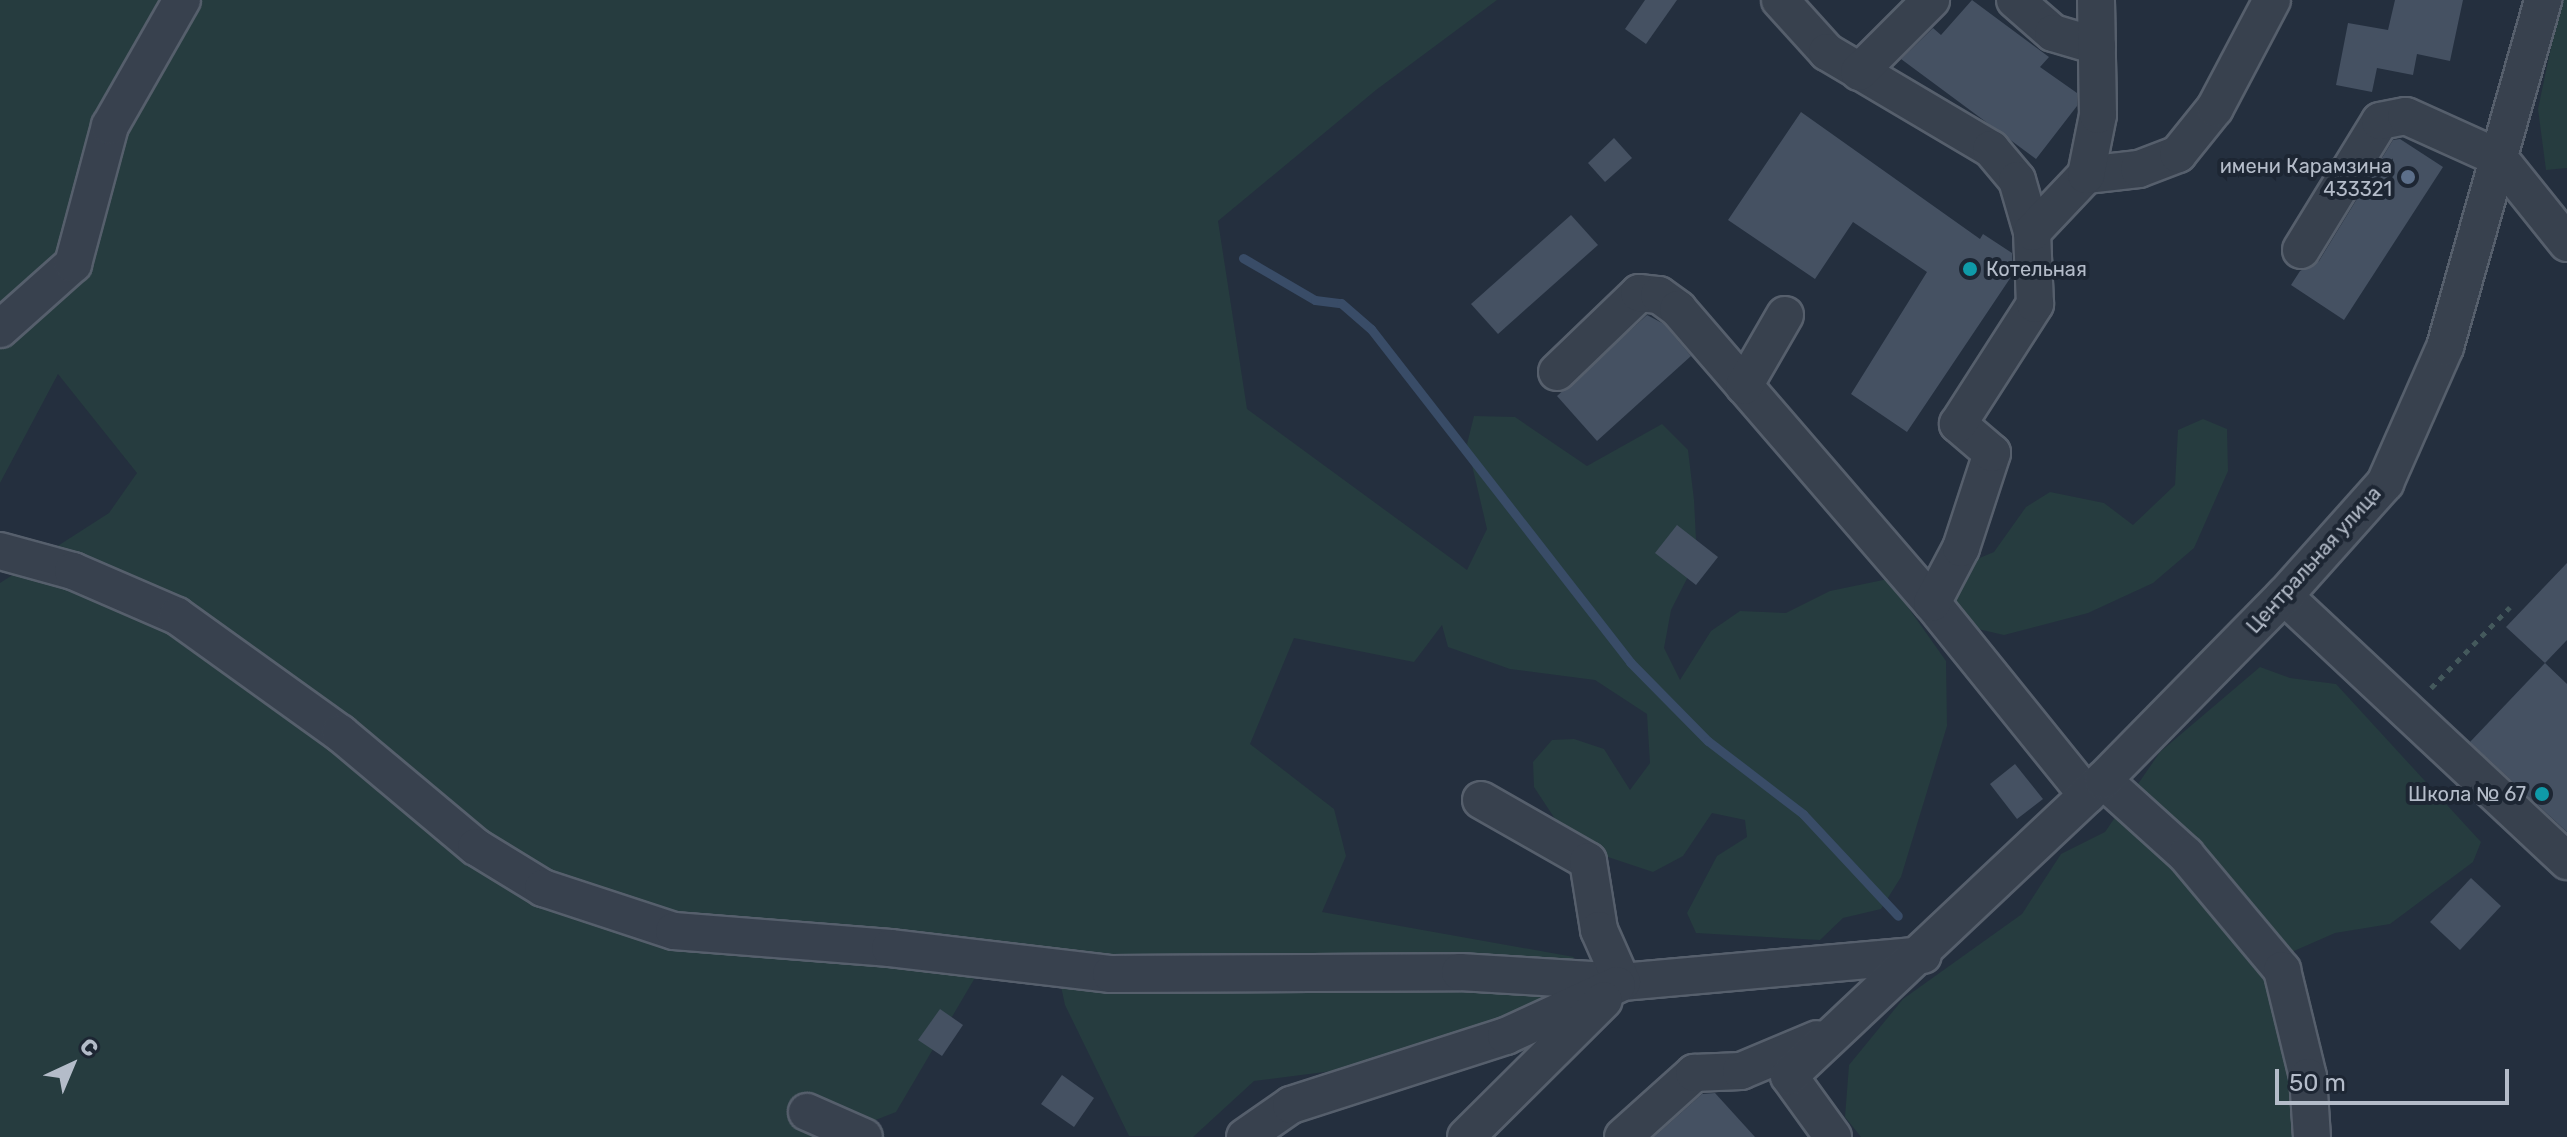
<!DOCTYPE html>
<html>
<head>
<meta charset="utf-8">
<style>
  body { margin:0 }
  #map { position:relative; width:2567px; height:1137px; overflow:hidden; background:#242f3e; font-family:Rubik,sans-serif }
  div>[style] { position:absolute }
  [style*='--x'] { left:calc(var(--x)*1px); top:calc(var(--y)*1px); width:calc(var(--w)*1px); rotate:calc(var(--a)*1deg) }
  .green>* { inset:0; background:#263c3f }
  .stream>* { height:9px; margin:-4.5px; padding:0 4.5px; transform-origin:4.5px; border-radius:4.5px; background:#394c67 }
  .building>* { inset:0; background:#455162 }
  .path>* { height:5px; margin-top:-2.5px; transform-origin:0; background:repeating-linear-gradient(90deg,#44595c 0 6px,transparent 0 12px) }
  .roads { filter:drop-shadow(2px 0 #565f6c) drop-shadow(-2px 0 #565f6c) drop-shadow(0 2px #565f6c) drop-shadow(0 -2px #565f6c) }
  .minor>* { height:36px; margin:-18px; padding:0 18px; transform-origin:18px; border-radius:18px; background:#38414e }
  .dots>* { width:22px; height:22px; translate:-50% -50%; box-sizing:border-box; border:4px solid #1d2633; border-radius:50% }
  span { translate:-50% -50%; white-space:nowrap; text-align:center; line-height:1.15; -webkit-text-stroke:8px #1d2633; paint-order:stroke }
  .poi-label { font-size:20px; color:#b4bcc9 }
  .right { translate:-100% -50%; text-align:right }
  .left { translate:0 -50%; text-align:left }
  .street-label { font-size:20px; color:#b4bcc9 }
  .north { position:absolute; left:32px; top:1025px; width:80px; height:80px; -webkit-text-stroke:6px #1d2633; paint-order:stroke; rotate:44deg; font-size:22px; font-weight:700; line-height:32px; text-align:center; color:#b4bcc9 }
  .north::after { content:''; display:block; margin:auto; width:28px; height:36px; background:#b4bcc9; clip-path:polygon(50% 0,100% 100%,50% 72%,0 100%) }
  .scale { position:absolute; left:2275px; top:1069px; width:234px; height:36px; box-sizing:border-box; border:4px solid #b4bcc9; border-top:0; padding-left:10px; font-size:24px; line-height:28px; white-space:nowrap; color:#b4bcc9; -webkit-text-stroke:6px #1d2633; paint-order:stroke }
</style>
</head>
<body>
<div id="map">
  <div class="green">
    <i style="clip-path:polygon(0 0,1497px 0,1376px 90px,1218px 221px,1247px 409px,1467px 570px,1487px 529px,1467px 444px,1474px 416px,1515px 417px,1587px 466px,1662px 424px,1688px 450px,1694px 500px,1697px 559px,1671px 610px,1664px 648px,1680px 680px,1711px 631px,1740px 611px,1786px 613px,1830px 591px,1888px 579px,1946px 661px,1947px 726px,1901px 877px,1881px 909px,1843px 918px,1820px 940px,1696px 933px,1687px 913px,1717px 856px,1747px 837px,1745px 820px,1712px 813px,1683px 856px,1653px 872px,1593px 852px,1559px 825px,1534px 787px,1533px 762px,1552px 740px,1574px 739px,1604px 749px,1630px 790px,1650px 763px,1647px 714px,1595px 680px,1510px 669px,1448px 647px,1442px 625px,1414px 662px,1294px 638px,1250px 744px,1334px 809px,1346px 856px,1322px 912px,1574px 957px,1556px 996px,1387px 1064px,1254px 1081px,1193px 1137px,1129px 1136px,1065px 1005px,1054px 954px,976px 976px,896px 1112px,832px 1137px,0 1137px,0 583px,109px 513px,137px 473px,58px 374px,0 483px)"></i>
    <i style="clip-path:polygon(2561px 0,2567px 0,2567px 168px,2546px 170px,2538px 109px)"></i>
    <i style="clip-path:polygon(2203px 419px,2227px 429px,2228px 471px,2194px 548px,2153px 583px,2088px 613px,2004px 635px,1965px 626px,1942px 602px,1965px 564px,1994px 552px,2026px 507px,2050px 492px,2104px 503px,2133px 525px,2175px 485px,2178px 430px)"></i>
    <i style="clip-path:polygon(2260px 667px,2290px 678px,2336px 684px,2481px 842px,2473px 862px,2390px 924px,2335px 933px,2264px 964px,2276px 996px,2302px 1137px,1861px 1137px,1845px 1117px,1849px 1065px,1903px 999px,2022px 914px,2061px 854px,2105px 832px,2160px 752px)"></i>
  </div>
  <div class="stream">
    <i style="--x:1243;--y:258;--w:83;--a:30.3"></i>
    <i style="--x:1315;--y:300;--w:26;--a:7"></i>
    <i style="--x:1341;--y:303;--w:40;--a:41"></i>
    <i style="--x:1371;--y:329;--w:422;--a:52.1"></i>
    <i style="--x:1630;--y:662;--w:111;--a:45.4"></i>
    <i style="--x:1708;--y:741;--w:120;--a:37.5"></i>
    <i style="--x:1803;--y:814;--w:139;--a:47"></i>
  </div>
  <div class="building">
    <i style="clip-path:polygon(1645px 0,1677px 0,1646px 44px,1625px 29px)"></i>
    <i style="clip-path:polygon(1972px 0,2049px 57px,2040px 67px,2077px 93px,2077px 106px,2036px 159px,1901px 59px,1933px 28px,1941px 35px)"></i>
    <i style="clip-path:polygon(2395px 0,2463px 0,2450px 61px,2417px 54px,2413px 75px,2377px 68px,2372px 92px,2336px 85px,2348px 23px,2388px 30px)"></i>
    <i style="clip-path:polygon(1801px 112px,1980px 239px,1983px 234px,2012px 253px,2013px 274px,1907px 432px,1851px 394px,1927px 272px,1853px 222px,1815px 279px,1728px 220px)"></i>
    <i style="clip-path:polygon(1614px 138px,1632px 158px,1605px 182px,1588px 163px)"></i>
    <i style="clip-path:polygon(2400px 139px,2443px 167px,2344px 320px,2291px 285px,2300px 271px,2319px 261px,2393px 140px)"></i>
    <i style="clip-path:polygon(1571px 215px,1598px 245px,1498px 334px,1471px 304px)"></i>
    <i style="clip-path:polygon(1647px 315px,1664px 324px,1691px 356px,1597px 441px,1557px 396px)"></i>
    <i style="clip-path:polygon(1677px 525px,1718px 557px,1696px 585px,1655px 553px)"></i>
    <i style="clip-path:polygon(2567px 563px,2567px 640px,2545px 663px,2506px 627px)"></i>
    <i style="clip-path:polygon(2545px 663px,2567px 684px,2567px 832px,2470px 742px)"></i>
    <i style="clip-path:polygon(2015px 764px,2043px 799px,2017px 819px,1990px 784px)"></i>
    <i style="clip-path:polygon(2471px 878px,2501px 906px,2460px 950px,2430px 922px)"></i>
    <i style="clip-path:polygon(940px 1009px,963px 1025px,942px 1056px,918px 1040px)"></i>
    <i style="clip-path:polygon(1062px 1075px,1094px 1098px,1074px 1127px,1041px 1104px)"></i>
    <i style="clip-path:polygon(1715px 1093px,1755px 1137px,1654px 1137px,1702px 1094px)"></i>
  </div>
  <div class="path">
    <i style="--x:2431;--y:688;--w:113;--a:-45.7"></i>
  </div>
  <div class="roads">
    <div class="minor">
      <i style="--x:1780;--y:0;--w:70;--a:47.9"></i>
      <i style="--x:1827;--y:52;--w:191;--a:30.6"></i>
      <i style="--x:1991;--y:149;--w:40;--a:50"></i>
      <i style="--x:2017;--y:180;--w:54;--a:73.9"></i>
      <i style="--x:2015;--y:0;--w:50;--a:41"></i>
      <i style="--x:2053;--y:33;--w:46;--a:16.5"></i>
      <i style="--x:1859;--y:72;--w:102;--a:-45"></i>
      <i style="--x:2086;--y:175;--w:53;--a:-6.5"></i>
      <i style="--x:2139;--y:169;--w:42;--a:-21"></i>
      <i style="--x:2178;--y:154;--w:59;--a:-51.2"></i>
      <i style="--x:2215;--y:108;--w:122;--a:-62.2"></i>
      <i style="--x:2301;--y:250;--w:151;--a:-58.5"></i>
      <i style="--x:2380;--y:121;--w:26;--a:-11"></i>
      <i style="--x:2406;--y:116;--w:102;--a:24.3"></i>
      <i style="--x:2499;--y:158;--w:109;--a:51.3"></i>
      <i style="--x:0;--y:329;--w:98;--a:-41.7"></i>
      <i style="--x:73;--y:264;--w:143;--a:-75"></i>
      <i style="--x:110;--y:126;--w:145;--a:-60.3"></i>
      <i style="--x:1557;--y:372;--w:114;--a:-43.9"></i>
      <i style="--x:1639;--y:293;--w:20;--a:6"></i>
      <i style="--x:1659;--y:295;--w:24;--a:36"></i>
      <i style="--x:1678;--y:309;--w:389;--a:49.2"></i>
      <i style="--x:1932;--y:603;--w:247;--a:51.1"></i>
      <i style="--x:1744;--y:386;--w:82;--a:-60"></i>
      <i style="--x:0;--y:551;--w:76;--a:15.3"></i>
      <i style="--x:73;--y:571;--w:113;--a:23.4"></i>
      <i style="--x:177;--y:616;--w:201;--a:35.7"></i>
      <i style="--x:340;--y:733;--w:177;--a:40"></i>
      <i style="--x:476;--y:847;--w:79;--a:31.5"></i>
      <i style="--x:543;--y:888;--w:138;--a:18.2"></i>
      <i style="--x:674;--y:931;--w:217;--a:4.5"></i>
      <i style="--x:890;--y:948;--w:223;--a:6.7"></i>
      <i style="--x:1111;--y:974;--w:349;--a:-0.3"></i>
      <i style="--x:1460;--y:972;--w:162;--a:3.5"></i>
      <i style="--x:1622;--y:982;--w:302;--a:-5.1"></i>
      <i style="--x:2284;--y:596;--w:388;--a:43.1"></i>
      <i style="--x:1932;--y:603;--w:62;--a:-62.2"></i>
      <i style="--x:1961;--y:548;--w:100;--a:-71.9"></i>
      <i style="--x:1992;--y:453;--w:45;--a:-139.5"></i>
      <i style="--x:1958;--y:424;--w:143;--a:-57.3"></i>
      <i style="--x:2035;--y:304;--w:72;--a:-92.4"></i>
      <i style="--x:2032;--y:232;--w:79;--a:-46.5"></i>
      <i style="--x:2086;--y:175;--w:61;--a:-78.7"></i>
      <i style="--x:2098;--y:115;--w:115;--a:-91"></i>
      <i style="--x:2103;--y:780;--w:112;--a:42.1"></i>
      <i style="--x:2186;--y:855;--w:150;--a:50.1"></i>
      <i style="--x:2282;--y:970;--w:110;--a:76.3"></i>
      <i style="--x:2308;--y:1077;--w:60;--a:86.2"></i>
      <i style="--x:1481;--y:800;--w:123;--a:29.7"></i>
      <i style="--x:1588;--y:861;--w:70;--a:80.9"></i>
      <i style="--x:1599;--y:930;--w:57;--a:66.1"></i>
      <i style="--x:807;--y:1112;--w:62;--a:23.7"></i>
      <i style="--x:1245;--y:1137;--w:56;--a:-34.8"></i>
      <i style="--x:1291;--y:1105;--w:226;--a:-17.8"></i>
      <i style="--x:1506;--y:1036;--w:122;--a:-24.7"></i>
      <i style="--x:1466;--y:1137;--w:194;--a:-44.8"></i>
      <i style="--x:1623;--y:1137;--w:96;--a:-42"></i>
      <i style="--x:1694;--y:1073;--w:47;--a:-2.4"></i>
      <i style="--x:1741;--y:1071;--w:82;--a:-22.8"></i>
      <i style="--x:1833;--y:1137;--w:75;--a:-125.8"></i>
      <i style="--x:1789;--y:1076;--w:432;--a:-43.3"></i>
      <i style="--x:2103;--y:780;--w:258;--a:-45.5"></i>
      <i style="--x:2284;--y:596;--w:152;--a:-48.2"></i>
      <i style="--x:2385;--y:483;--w:149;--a:-66.2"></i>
      <i style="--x:2445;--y:347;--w:361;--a:-74.2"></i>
    </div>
  </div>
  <div class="dots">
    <i style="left:2408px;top:177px;background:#5c6f8a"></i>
    <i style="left:1970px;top:269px;background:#0f9aa8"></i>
    <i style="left:2542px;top:794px;background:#0f9aa8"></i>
  </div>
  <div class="poi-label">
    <span class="right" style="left:2392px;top:178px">имени Карамзина<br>433321</span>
    <span class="left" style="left:1986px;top:269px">Котельная</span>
    <span class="right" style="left:2526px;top:794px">Школа № 67</span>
  </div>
  <div class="street-label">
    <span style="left:2314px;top:560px;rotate:-48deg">Центральная улица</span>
  </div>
  <div class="north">С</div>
  <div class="scale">50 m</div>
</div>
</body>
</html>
